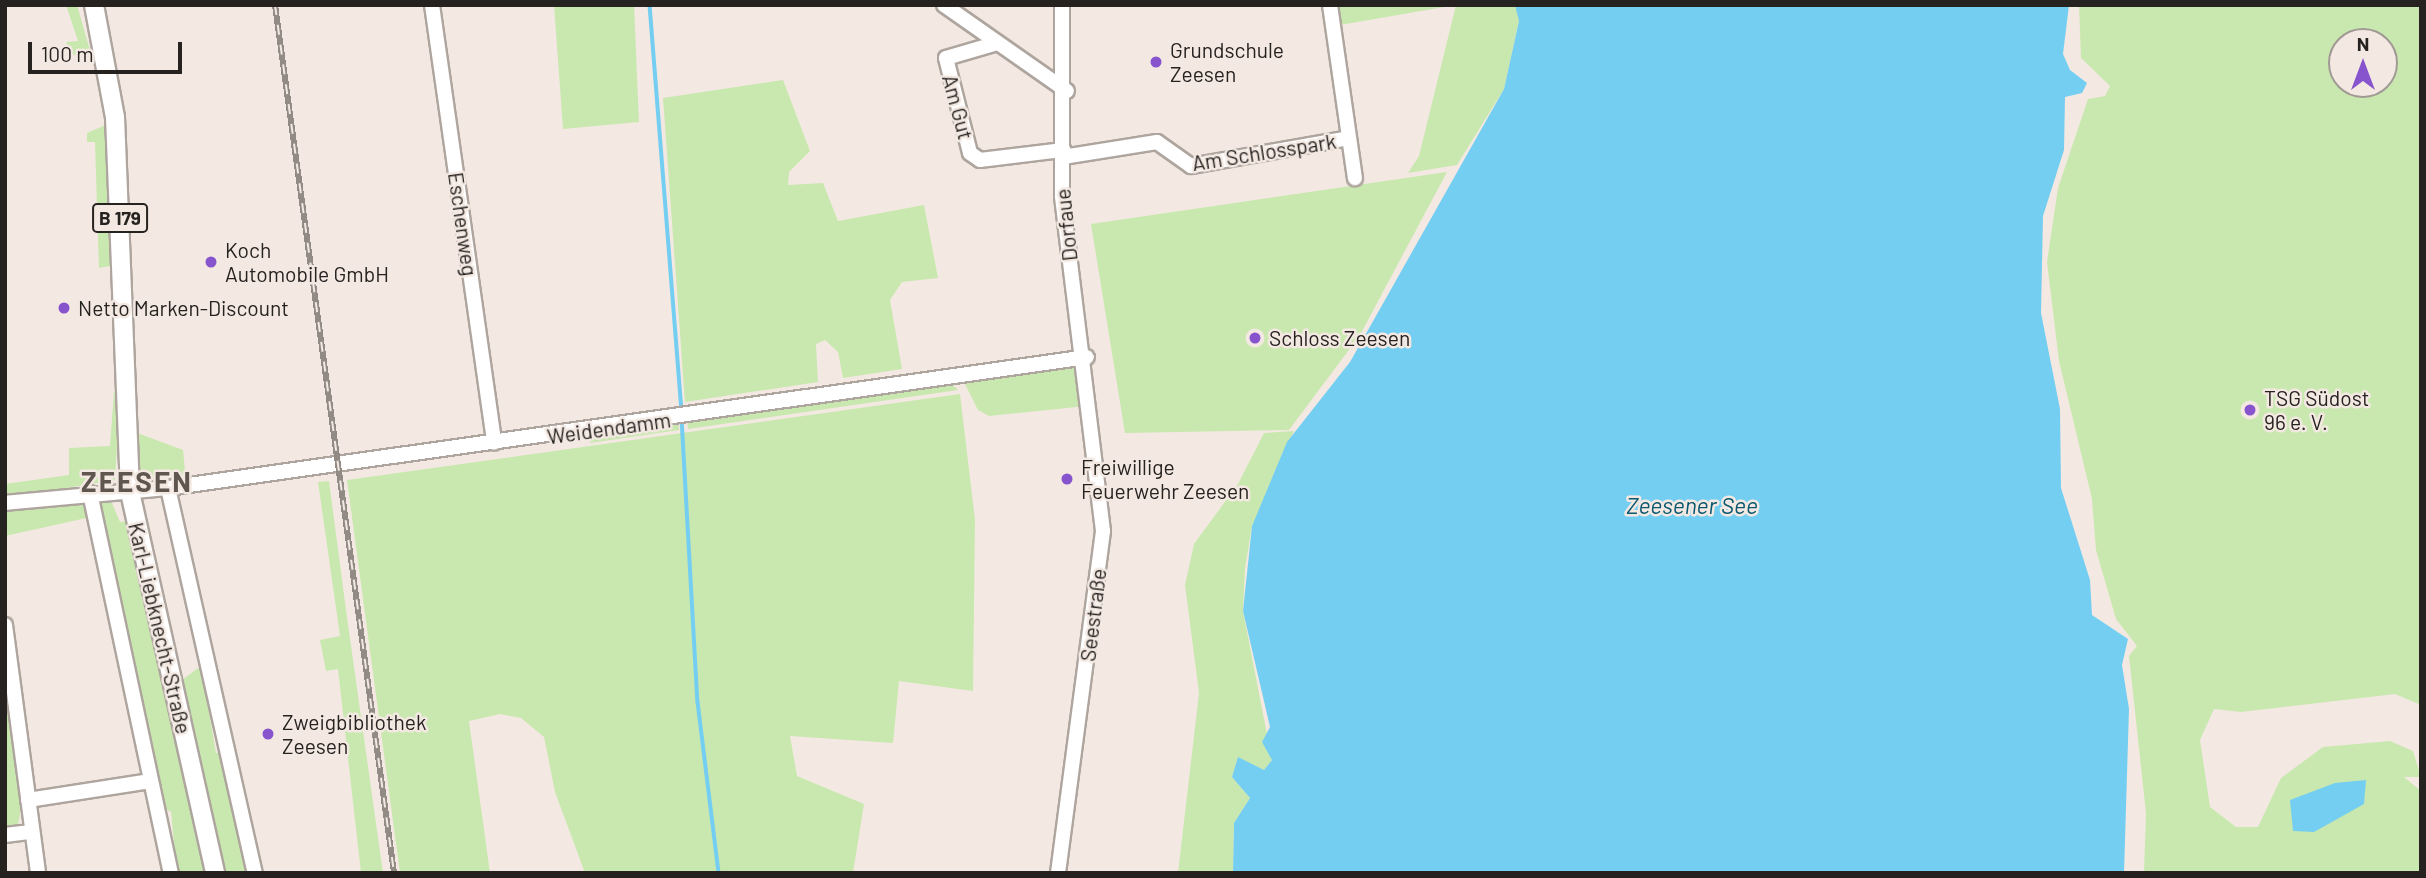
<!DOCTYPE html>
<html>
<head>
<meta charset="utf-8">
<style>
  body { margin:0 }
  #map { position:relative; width:2426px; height:878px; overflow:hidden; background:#f3e9e2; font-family:Barlow,sans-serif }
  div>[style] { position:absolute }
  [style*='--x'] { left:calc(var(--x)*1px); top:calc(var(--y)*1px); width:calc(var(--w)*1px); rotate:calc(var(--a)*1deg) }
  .green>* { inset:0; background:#c9e8af }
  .water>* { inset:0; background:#74cef2 }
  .stream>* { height:3.5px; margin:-1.75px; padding:0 1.75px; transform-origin:1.75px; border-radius:1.75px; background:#74cef2 }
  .roads { filter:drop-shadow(2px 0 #aea59e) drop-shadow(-2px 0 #aea59e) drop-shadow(0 2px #aea59e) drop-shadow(0 -2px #aea59e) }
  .minor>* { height:14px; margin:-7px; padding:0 7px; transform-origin:7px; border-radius:7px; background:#fff }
  .major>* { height:18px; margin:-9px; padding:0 9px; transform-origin:9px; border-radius:9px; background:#fff }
  .rail>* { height:6px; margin-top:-3px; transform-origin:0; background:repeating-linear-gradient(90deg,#f3e9e2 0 10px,#918a85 0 20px); box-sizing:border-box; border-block:2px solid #918a85 }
  .dots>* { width:19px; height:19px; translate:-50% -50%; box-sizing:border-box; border:4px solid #f3e9e2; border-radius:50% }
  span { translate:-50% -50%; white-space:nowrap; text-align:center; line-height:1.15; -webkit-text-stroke:5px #f3e9e2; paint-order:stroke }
  .shield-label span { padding:2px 5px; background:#f3e9e2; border:2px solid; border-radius:5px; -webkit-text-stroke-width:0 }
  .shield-label { font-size:19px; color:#262220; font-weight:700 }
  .poi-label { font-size:21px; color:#262220 }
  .left { translate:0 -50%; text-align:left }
  .street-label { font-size:21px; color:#262220 }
  .water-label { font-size:23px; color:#0a5870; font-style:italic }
  .district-label { font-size:28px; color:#5f5650; font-weight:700; letter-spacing:2px }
  .frame { position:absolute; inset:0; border:7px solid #262220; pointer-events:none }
  .north { position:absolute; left:2328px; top:28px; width:70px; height:70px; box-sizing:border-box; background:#f3e9e2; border:2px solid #a19994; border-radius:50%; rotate:0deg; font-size:19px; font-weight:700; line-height:28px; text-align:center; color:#262220 }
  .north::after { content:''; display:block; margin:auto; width:24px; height:32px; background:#8754cd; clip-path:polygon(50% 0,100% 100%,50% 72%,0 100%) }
  .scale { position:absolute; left:28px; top:42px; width:154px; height:32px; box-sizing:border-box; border:4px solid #262220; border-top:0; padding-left:9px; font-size:21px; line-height:24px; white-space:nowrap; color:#262220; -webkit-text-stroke:5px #f3e9e2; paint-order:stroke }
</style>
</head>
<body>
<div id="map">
  <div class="green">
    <i style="clip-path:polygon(66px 5px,77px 5px,91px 54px,69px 55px,66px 42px,78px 41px)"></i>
    <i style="clip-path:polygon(554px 5px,634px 5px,639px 122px,563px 129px)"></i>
    <i style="clip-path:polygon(1330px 5px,1456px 5px,1334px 26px)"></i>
    <i style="clip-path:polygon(1456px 5px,1516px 6px,1519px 21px,1504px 89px,1457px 165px,1408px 173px,1419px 156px)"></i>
    <i style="clip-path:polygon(evenodd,2079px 5px,2421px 5px,2421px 705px,2395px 694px,2241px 712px,2214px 709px,2200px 740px,2210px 807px,2236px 827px,2258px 827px,2281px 778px,2323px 747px,2390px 741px,2413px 751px,2421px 777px,2404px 777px,2421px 791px,2421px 873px,2144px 873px,2146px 813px,2129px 656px,2137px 646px,2116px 619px,2096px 550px,2092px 499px,2059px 361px,2047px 262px,2058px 188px,2088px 99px,2105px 96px,2110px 86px,2081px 58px,2079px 5px,2342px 42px,2384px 42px,2384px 84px,2342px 84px,2342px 42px)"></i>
    <i style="clip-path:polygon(783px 80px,810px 151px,789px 172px,788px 185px,823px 183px,838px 221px,924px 205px,938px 278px,902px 282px,890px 300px,902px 369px,843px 378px,838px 352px,825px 340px,816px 344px,818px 382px,685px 402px,663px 98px)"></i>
    <i style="clip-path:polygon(108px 124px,116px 265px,99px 268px,95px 142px,87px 142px,87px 133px)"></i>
    <i style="clip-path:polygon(1447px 172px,1360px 335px,1289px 430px,1125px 433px,1091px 224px)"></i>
    <i style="clip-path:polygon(1080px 365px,1086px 406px,989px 416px,978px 410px,964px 382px)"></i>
    <i style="clip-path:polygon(951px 383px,958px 390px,688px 429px,687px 420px)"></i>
    <i style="clip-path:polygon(120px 390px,115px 480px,30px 494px,86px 496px,91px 517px,5px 536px,5px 484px,69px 475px,69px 448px,110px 446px,114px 391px)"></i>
    <i style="clip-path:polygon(960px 394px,975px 520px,973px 691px,899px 681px,893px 743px,790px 736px,797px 776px,864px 804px,853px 873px,585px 873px,555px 792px,544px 737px,521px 718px,500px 714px,469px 721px,490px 873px,400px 873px,347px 480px)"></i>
    <i style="clip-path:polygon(678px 421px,679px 430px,590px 443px,590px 436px)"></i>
    <i style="clip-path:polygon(132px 431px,183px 450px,186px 481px,142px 485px)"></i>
    <i style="clip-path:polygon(1294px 431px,1252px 526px,1245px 569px,1243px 611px,1272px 760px,1264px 770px,1238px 758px,1232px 777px,1250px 798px,1234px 823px,1233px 873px,1178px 873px,1199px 693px,1185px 585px,1194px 544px,1238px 484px,1264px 433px)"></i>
    <i style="clip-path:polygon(329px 481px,346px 610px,383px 873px,361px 873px,338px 669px,326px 671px,320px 640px,340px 636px,318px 482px)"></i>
    <i style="clip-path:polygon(97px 501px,112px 503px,120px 522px,127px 521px,209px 873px,177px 873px,171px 812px,163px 807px)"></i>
    <i style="clip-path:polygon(5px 656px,23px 796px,18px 825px,5px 830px)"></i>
    <i style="clip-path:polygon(198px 668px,202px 671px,216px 753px,223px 752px,252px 873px,220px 873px,178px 683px)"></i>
  </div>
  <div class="water">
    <i style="clip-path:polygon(1515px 5px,2069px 5px,2063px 54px,2070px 70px,2087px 83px,2082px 93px,2065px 97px,2064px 150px,2043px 216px,2041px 313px,2060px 409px,2061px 488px,2090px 580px,2092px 615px,2128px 639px,2122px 665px,2129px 709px,2124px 873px,1233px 873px,1234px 823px,1250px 798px,1232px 777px,1238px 757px,1264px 770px,1272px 760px,1262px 742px,1270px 727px,1243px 611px,1252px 526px,1287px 442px,1350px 362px,1504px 89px,1519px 21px)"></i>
    <i style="clip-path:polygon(2366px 780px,2364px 804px,2314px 832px,2293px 831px,2290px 800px,2335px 783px)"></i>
  </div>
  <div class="stream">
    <i style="--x:650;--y:5;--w:407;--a:85.5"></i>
    <i style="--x:682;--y:418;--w:284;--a:86.8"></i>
    <i style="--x:698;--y:702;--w:172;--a:83"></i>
  </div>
  <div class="roads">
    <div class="minor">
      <i style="--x:432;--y:5;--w:442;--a:81.9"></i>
      <i style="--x:944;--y:5;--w:150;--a:35"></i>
      <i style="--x:1330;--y:5;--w:175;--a:81.8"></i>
      <i style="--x:994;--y:44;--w:50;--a:163.7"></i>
      <i style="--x:946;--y:58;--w:98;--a:75.8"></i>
      <i style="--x:970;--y:153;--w:12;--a:35"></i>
      <i style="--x:980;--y:160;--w:84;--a:-6.9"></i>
      <i style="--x:1063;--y:157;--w:95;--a:-9.1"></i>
      <i style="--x:1157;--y:142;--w:42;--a:35.2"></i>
      <i style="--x:1191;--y:166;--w:160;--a:-10"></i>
      <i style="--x:168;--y:488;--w:395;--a:77.3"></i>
      <i style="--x:90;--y:493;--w:389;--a:78"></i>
      <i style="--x:5;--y:503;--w:164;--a:-5.3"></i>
      <i style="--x:168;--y:488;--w:928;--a:-8.11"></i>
      <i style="--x:5;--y:625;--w:250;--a:82.4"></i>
      <i style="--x:28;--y:800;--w:124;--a:-8.8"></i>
      <i style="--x:5;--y:835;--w:24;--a:-7"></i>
      <i style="--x:1058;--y:873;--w:345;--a:-82.5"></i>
      <i style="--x:1103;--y:531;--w:337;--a:-97"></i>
      <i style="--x:1062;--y:196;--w:191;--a:-90"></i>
    </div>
    <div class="major">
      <i style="--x:94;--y:5;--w:114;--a:79.4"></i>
      <i style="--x:115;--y:117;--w:375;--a:87.7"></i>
      <i style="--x:130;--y:492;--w:390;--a:77.4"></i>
    </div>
  </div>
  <div class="rail">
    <i style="--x:275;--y:5;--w:876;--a:82.19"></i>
  </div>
  <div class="dots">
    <i style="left:1156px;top:62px;background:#8754cd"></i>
    <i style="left:211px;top:262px;background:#8754cd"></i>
    <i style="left:64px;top:308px;background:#8754cd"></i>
    <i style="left:1255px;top:338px;background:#8754cd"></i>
    <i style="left:2250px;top:410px;background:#8754cd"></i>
    <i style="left:1067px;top:479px;background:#8754cd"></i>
    <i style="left:268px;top:734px;background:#8754cd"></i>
  </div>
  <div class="shield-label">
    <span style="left:120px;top:218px">B 179</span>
  </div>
  <div class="poi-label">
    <span class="left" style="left:1170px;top:62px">Grundschule<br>Zeesen</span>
    <span class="left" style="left:225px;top:262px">Koch<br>Automobile GmbH</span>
    <span class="left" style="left:78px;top:308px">Netto Marken-Discount</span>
    <span class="left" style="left:1269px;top:338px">Schloss Zeesen</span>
    <span class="left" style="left:2264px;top:410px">TSG Südost<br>96 e. V.</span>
    <span class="left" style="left:1081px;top:479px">Freiwillige<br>Feuerwehr Zeesen</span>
    <span class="left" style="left:282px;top:734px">Zweigbibliothek<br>Zeesen</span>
  </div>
  <div class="street-label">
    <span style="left:958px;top:107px;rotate:75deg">Am Gut</span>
    <span style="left:1264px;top:152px;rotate:-9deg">Am Schlosspark</span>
    <span style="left:463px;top:224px;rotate:82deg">Eschenweg</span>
    <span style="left:1066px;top:225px;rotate:-96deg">Dorfaue</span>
    <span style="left:609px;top:428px;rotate:-8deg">Weidendamm</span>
    <span style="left:1093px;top:615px;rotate:-83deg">Seestraße</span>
    <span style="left:160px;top:628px;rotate:77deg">Karl-Liebknecht-Straße</span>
  </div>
  <div class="water-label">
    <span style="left:1692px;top:505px">Zeesener See</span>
  </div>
  <div class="district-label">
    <span style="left:137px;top:481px">ZEESEN</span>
  </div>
  <div class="frame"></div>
  <div class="north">N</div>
  <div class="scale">100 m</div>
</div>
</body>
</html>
